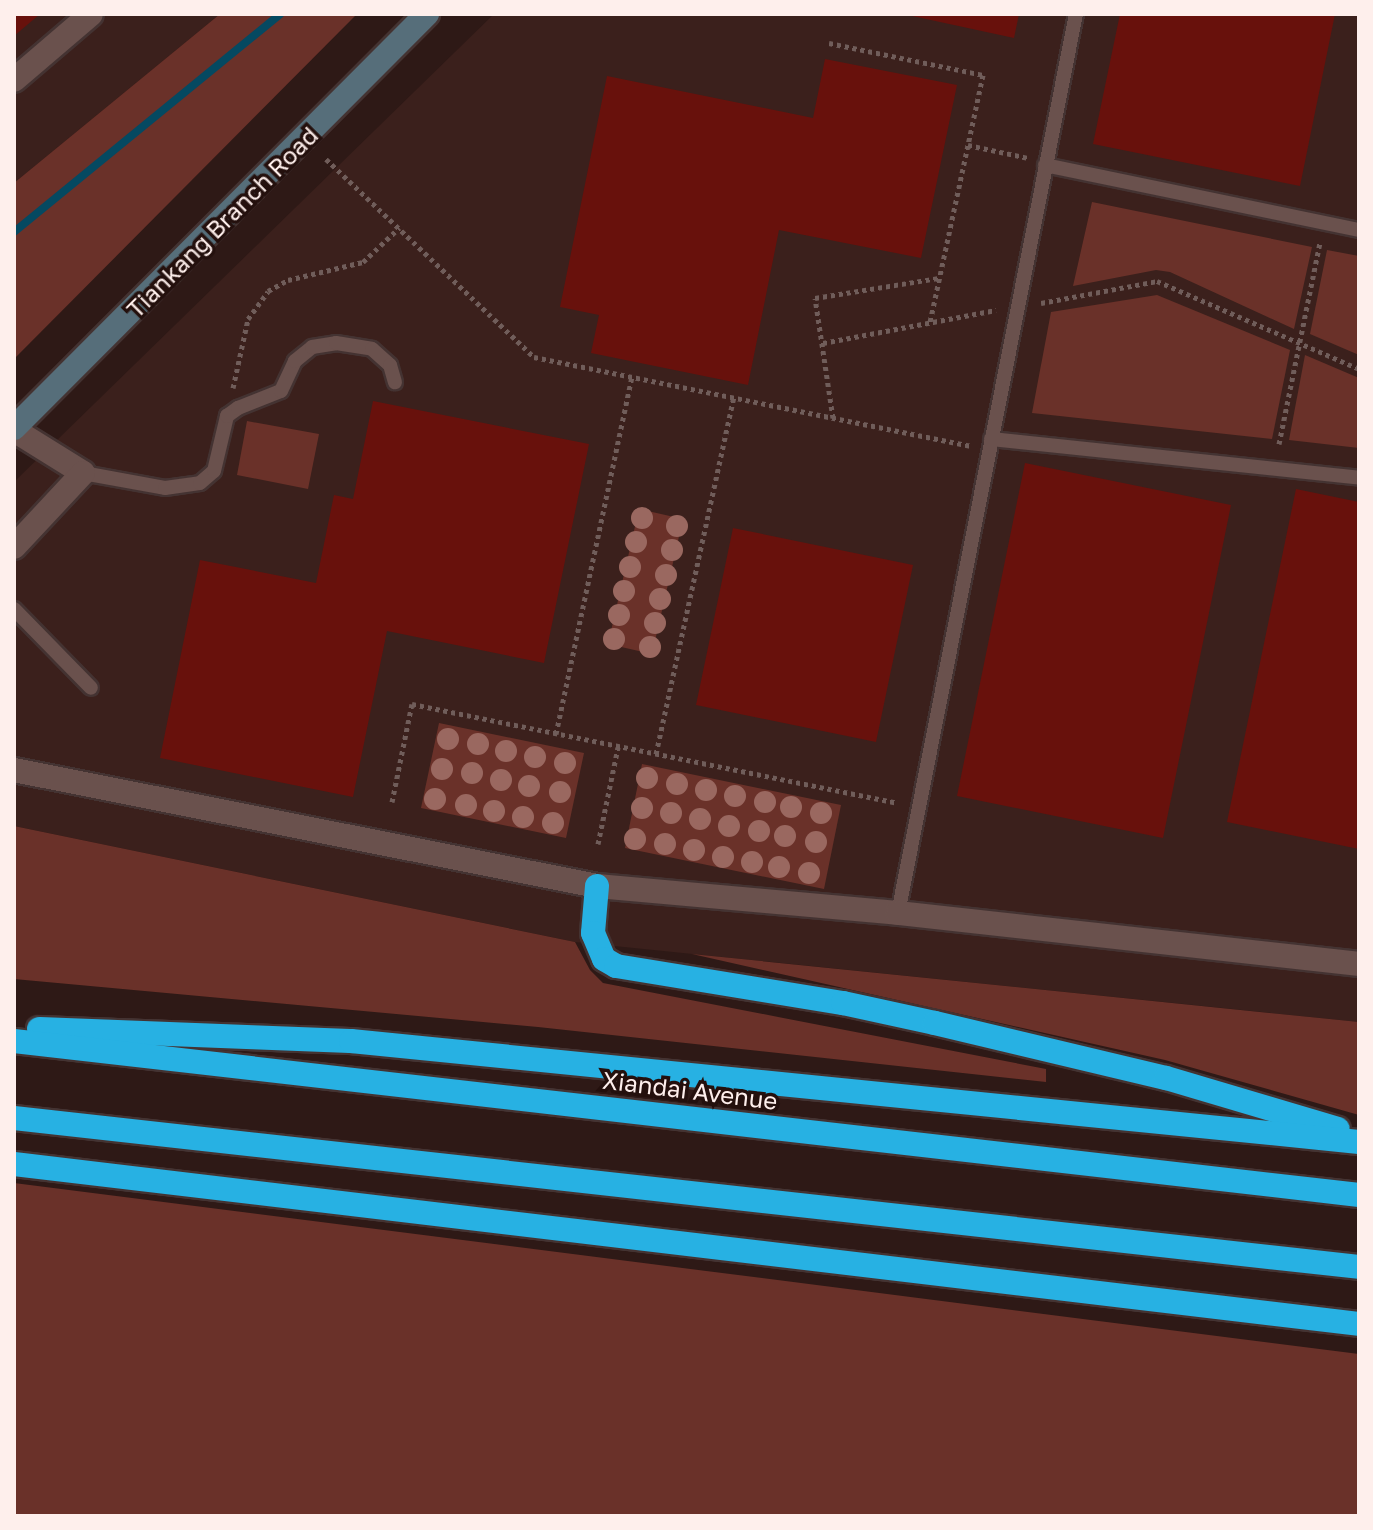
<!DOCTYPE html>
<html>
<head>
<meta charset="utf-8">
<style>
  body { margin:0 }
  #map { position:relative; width:1373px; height:1530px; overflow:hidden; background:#2e1916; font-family:"Golos Text",sans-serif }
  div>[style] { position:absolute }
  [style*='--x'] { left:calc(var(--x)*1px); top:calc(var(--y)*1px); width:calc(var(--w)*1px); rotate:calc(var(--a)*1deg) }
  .built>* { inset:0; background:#3b201c }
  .green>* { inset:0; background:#6a3129 }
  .stream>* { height:8px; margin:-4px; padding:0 4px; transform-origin:4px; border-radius:4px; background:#054961 }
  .building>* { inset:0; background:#68110c }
  .path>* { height:5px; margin-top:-2.5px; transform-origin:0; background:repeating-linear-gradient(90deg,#705d5a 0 4px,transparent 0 8px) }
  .roads { filter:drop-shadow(2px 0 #443332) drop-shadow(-2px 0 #443332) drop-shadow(0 2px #443332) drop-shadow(0 -2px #443332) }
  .lane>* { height:14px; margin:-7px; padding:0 7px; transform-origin:7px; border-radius:7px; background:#6a514d }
  .street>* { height:24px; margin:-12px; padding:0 12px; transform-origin:12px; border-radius:12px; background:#6a514d }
  .secondary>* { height:24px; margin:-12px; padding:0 12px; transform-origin:12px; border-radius:12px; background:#566e7a }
  .highway>* { height:24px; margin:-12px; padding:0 12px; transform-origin:12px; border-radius:12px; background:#27b1e3 }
  .trees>* { width:22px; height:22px; margin:-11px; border-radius:50%; background:#9a6860 }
  span { translate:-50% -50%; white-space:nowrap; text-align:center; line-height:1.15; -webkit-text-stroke:7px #24100d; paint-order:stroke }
  .street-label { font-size:24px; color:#feefec }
  .frame { position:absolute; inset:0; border:16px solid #feefec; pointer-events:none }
</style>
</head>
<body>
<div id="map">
  <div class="built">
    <i style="clip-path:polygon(14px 14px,220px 14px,14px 183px)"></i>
    <i style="clip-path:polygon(494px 14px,1359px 14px,1359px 1022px,575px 942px,14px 826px,14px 482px)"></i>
  </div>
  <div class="green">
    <i style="clip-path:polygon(220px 14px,357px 14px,14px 359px,14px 183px)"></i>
    <i style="clip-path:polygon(1092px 202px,1312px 247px,1294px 329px,1170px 272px,1156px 270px,1073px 286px)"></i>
    <i style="clip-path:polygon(1327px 250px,1359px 256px,1359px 355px,1310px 334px)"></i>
    <i style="clip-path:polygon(1157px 295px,1290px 350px,1272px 439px,1032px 413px,1051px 312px)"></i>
    <i style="clip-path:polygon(1305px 355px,1359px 378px,1359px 448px,1289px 440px)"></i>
    <i style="clip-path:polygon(247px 421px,319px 434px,308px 489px,237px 475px)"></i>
    <i style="clip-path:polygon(639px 509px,683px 519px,652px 654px,608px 644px)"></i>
    <i style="clip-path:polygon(439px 723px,584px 753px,566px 838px,421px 808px)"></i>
    <i style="clip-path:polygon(642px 764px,841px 805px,824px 889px,625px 848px)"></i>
    <i style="clip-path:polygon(14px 826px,575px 942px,590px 970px,603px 983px,1046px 1069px,1046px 1082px,538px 1027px,14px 979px)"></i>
    <i style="clip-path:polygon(692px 954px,1359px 1022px,1359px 1115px,1165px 1060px)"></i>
    <i style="clip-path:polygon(14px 1183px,1359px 1354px,1359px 1516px,14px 1516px)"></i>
  </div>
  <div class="stream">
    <i style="--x:14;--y:232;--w:344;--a:-39.3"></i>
  </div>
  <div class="building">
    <i style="clip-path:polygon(14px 14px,40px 14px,14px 36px)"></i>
    <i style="clip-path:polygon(903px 14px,1019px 14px,1014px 38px)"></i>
    <i style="clip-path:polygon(1120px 14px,1335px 14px,1300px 186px,1093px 144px)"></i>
    <i style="clip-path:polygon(825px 59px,957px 85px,921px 258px,779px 230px,748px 385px,591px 353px,599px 315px,560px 307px,607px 76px,813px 118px)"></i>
    <i style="clip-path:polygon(373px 401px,589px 444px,544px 663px,387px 631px,353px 797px,160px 758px,200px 560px,316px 583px,334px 495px,353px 499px)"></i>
    <i style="clip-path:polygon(1025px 463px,1231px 505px,1163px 838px,957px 796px)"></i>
    <i style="clip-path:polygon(1296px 489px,1359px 502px,1359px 849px,1227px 822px)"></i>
    <i style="clip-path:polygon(733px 528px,913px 565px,876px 742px,696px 705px)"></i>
  </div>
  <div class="path">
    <i style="--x:829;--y:43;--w:157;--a:11.7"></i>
    <i style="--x:983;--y:75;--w:254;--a:102.1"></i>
    <i style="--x:968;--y:145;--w:61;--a:12.2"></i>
    <i style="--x:326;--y:159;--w:287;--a:43.6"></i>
    <i style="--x:534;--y:357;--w:445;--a:11.5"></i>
    <i style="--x:1041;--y:303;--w:118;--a:-10.7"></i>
    <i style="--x:1157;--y:281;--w:220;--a:23.5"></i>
    <i style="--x:823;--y:343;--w:176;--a:-10.8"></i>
    <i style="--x:233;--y:388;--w:71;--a:-77.7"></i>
    <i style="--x:248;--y:319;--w:34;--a:-54"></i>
    <i style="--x:268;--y:291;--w:23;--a:-29"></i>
    <i style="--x:288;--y:280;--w:77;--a:-13.5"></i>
    <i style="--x:363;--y:262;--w:50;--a:-43.4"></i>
    <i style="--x:833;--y:418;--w:121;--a:-98.5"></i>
    <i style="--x:815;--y:298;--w:126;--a:-9.2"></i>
    <i style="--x:1279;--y:444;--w:205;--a:-78.5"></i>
    <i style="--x:556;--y:734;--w:366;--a:-78"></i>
    <i style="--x:656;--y:754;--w:366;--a:-77.7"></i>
    <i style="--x:392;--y:802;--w:100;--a:-78.5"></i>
    <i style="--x:412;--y:704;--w:495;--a:11.5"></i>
    <i style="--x:598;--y:844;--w:99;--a:-78.3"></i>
  </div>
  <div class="roads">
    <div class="lane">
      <i style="--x:1045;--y:165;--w:321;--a:11.7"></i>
      <i style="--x:991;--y:439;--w:370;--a:6"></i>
      <i style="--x:83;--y:473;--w:83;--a:10.4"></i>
      <i style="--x:165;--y:488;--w:35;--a:-8"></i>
      <i style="--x:200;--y:483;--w:18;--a:-41"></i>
      <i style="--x:214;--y:471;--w:57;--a:-76.7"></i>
      <i style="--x:227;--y:416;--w:14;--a:-36"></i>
      <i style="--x:238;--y:408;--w:46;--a:-21.6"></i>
      <i style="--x:281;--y:391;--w:33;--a:-65"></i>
      <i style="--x:295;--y:361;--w:22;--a:-39"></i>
      <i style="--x:312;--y:347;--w:24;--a:-9"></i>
      <i style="--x:336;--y:343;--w:36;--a:9"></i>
      <i style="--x:372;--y:349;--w:24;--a:42"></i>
      <i style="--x:390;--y:365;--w:18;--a:74"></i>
      <i style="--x:14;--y:609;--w:110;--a:45.7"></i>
      <i style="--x:898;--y:913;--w:916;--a:-78.8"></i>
    </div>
    <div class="street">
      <i style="--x:14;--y:80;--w:101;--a:-40.6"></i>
      <i style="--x:14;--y:430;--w:81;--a:31.9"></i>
      <i style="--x:83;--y:473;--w:101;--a:133"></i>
      <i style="--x:14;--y:770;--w:594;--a:11.25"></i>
      <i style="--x:597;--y:886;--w:302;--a:5.1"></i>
      <i style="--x:898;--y:913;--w:464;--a:6.3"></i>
    </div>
    <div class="secondary">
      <i style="--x:14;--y:428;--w:585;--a:-45.07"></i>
    </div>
    <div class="highway">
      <i style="--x:597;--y:886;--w:47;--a:94.9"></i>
      <i style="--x:593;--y:933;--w:28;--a:67"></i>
      <i style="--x:604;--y:959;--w:14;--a:30"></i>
      <i style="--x:616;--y:966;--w:230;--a:9.3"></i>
      <i style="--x:843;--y:1003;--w:94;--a:12.3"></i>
      <i style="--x:935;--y:1023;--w:237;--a:13.4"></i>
      <i style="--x:1166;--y:1078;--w:179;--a:16.5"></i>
      <i style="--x:39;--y:1029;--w:312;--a:2.2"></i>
      <i style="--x:351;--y:1041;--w:1013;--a:5.72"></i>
      <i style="--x:14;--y:1041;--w:1354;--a:6.53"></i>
      <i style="--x:14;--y:1118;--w:1353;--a:6.32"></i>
      <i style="--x:14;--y:1164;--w:1354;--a:6.78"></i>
    </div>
  </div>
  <div class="trees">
    <i style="left:642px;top:518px"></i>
    <i style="left:677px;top:526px"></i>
    <i style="left:636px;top:542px"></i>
    <i style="left:672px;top:550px"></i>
    <i style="left:630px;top:567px"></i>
    <i style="left:666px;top:575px"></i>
    <i style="left:624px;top:591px"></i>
    <i style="left:660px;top:599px"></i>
    <i style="left:619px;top:615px"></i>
    <i style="left:655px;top:623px"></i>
    <i style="left:614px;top:639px"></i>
    <i style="left:650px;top:647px"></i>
    <i style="left:448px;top:739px"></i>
    <i style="left:478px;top:744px"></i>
    <i style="left:506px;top:751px"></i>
    <i style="left:535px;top:757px"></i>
    <i style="left:565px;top:763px"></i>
    <i style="left:442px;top:769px"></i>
    <i style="left:472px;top:773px"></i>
    <i style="left:647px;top:778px"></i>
    <i style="left:501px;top:780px"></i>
    <i style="left:677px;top:784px"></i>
    <i style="left:529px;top:786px"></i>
    <i style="left:706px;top:790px"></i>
    <i style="left:560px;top:792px"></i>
    <i style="left:735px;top:796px"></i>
    <i style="left:435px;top:799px"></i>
    <i style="left:765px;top:802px"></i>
    <i style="left:466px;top:805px"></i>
    <i style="left:791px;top:807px"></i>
    <i style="left:642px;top:808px"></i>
    <i style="left:494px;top:811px"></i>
    <i style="left:671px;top:813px"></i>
    <i style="left:821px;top:813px"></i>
    <i style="left:523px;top:817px"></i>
    <i style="left:700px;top:819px"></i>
    <i style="left:553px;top:823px"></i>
    <i style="left:729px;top:826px"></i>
    <i style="left:759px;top:831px"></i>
    <i style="left:785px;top:836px"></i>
    <i style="left:635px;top:839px"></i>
    <i style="left:816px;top:842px"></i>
    <i style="left:665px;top:844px"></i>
    <i style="left:694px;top:850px"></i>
    <i style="left:723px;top:857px"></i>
    <i style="left:752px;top:862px"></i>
    <i style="left:779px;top:867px"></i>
    <i style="left:809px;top:873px"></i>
  </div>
  <div class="street-label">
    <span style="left:222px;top:222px;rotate:-45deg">Tiankang Branch Road</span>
    <span style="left:690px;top:1090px;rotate:7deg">Xiandai Avenue</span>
  </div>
  <div class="frame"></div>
</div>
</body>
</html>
